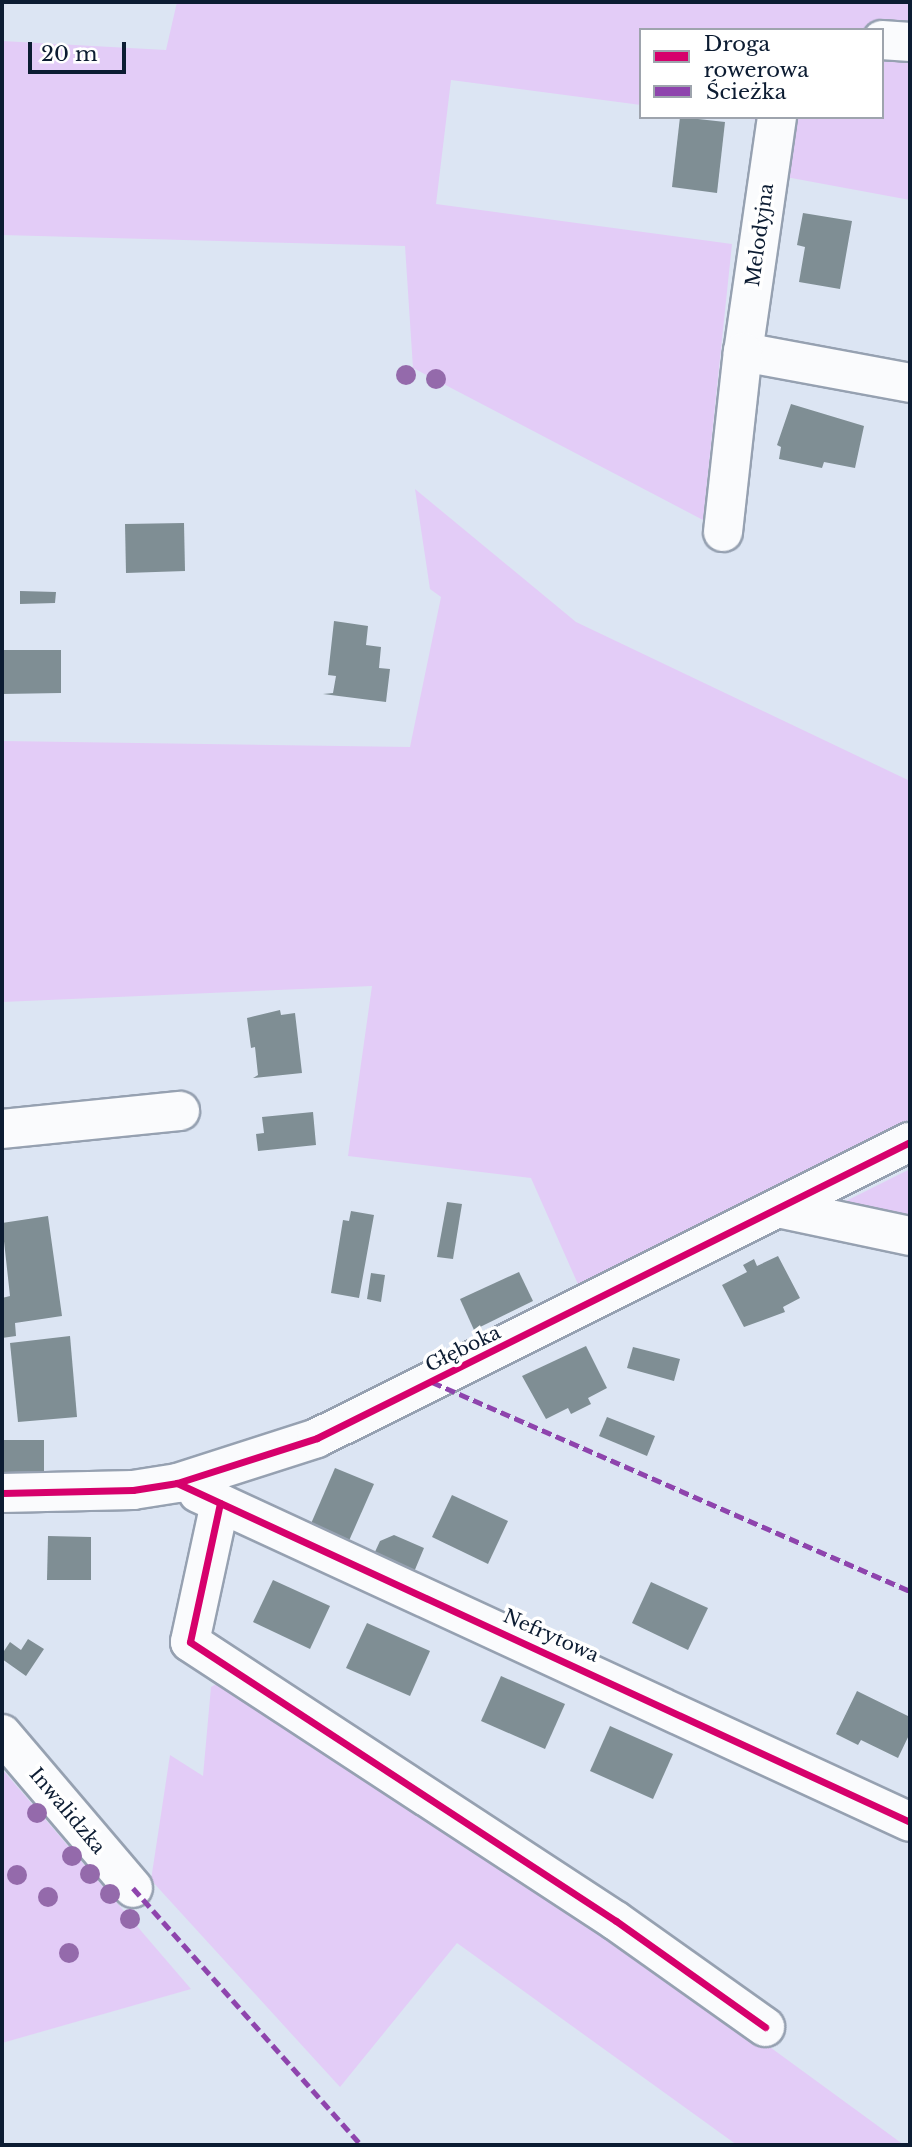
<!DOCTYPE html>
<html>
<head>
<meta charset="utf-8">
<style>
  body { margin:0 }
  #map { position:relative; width:912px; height:2147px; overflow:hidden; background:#dce5f3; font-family:"Libre Baskerville",serif }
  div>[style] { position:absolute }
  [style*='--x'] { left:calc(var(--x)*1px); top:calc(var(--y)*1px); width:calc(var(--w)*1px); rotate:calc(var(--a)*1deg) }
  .green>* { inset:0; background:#e3ccf7 }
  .building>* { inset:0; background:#7f8e94 }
  .roads { filter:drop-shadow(2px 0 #96a1b1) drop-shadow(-2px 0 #96a1b1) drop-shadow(0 2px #96a1b1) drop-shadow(0 -2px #96a1b1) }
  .minor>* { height:38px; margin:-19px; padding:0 19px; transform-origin:19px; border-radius:19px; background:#fafbfd }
  .quiet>* { height:5px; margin-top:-2.5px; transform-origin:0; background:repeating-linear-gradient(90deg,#8e44ad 0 10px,transparent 0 15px) }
  .cycleway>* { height:7px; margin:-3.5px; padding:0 3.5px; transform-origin:3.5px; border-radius:3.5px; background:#d6006c }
  .trees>* { width:20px; height:20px; margin:-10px; border-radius:50%; background:#946aab }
  span { translate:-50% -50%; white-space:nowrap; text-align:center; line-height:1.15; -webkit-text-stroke:7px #fff; paint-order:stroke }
  .street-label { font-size:19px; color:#0c1c32 }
  .frame { position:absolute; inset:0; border:4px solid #0c1c32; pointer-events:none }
  .legend { position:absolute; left:639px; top:28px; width:245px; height:91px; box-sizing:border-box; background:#fff; border:2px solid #9ea4ad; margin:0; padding:9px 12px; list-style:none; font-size:21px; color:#0c1c32 }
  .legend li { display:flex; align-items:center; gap:14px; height:35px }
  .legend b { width:35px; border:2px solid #9ea4ad }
  .scale { position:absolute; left:28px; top:42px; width:98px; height:32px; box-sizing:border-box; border:4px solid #0c1c32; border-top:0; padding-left:9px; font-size:21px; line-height:24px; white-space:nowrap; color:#0c1c32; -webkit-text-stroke:5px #fff; paint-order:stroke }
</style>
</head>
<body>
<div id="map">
  <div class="green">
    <i style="clip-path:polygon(177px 2px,910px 2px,910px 200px,786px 177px,796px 125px,735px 117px,882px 117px,882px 30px,641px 30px,641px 105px,451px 80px,436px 204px,732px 244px,703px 520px,413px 368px,405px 246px,2px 235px,2px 41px,166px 50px)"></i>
    <i style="clip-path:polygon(415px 489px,576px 622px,910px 781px,910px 1119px,581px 1291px,531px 1178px,348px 1156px,372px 986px,2px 1002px,2px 741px,410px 747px,441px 597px,430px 589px)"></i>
    <i style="clip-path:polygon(910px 1169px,910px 1216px,842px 1203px)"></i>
    <i style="clip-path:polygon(225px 1679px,619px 1937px,904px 2145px,737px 2145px,457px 1943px,340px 2087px,151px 1880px,170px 1755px,203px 1776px,211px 1687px)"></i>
    <i style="clip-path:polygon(2px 1769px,191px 1989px,2px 2043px)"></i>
  </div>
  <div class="building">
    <i style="clip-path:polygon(680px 117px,725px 122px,717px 193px,672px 187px)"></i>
    <i style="clip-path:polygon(803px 213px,852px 221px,840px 289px,799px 282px,805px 247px,797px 245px)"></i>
    <i style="clip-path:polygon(791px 404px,864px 426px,855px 468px,824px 462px,822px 468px,779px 459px,781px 447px,777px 445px)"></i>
    <i style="clip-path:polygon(184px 523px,185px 571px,126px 573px,125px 524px)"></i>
    <i style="clip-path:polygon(20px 591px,56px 592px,55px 603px,20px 604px)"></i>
    <i style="clip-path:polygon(334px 621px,368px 626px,366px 645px,381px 647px,379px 668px,390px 669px,386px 702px,323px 694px,333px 693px,336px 676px,328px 675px)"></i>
    <i style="clip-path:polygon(2px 650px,61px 650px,61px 693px,2px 694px)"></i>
    <i style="clip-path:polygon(280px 1010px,281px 1015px,295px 1013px,302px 1073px,253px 1078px,258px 1075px,255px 1047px,251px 1048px,247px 1018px)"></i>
    <i style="clip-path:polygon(313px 1112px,316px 1145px,258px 1151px,256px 1134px,264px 1133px,262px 1117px)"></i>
    <i style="clip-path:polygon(447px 1202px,462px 1204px,453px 1259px,437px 1257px)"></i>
    <i style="clip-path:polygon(351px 1211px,374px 1215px,359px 1298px,331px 1293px,343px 1220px,349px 1221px)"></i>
    <i style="clip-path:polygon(48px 1216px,62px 1316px,15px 1323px,16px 1336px,2px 1338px,2px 1298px,10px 1296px,2px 1223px)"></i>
    <i style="clip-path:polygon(778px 1256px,800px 1298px,783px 1307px,785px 1312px,744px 1327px,722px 1285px,747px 1272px,743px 1265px,754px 1259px,757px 1266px)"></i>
    <i style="clip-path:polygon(519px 1272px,533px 1301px,474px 1330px,460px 1299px)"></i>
    <i style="clip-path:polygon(371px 1273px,385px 1275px,381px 1302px,367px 1299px)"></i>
    <i style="clip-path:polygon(70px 1336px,77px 1417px,18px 1422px,10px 1343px)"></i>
    <i style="clip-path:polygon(586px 1346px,607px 1388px,588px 1398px,591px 1404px,571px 1414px,568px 1408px,546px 1419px,522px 1376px)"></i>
    <i style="clip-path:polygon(633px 1347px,680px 1359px,674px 1381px,627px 1368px)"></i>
    <i style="clip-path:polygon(607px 1417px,655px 1436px,647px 1456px,599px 1436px)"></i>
    <i style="clip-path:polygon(2px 1440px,44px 1440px,44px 1476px,2px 1476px)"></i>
    <i style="clip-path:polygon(335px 1468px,374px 1484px,348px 1543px,310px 1526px)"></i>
    <i style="clip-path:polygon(452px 1495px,508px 1521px,488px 1564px,432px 1537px)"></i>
    <i style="clip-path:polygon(394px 1535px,424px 1548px,414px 1572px,374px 1554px,380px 1541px)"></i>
    <i style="clip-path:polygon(48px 1536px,91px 1537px,91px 1580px,47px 1580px)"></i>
    <i style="clip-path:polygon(273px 1580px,330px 1606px,310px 1649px,253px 1622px)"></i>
    <i style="clip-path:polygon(651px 1582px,708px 1608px,688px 1650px,632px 1623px)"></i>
    <i style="clip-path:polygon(367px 1623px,430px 1651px,410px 1696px,346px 1668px)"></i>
    <i style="clip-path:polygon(28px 1639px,44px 1649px,26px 1676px,2px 1659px,2px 1654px,10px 1642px,21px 1650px)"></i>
    <i style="clip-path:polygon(501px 1676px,565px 1704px,545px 1749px,481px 1721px)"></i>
    <i style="clip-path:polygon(857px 1691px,910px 1717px,910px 1733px,898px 1758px,861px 1740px,858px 1745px,836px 1734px)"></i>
    <i style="clip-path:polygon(610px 1726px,673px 1754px,653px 1799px,590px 1771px)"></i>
  </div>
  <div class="roads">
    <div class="minor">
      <i style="--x:882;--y:40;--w:28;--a:4"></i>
      <i style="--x:777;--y:117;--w:237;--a:98.2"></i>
      <i style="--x:743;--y:352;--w:170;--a:10.5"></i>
      <i style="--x:723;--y:532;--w:181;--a:-83.7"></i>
      <i style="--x:2;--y:1129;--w:179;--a:-5.8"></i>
      <i style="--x:783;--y:1209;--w:130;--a:12"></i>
      <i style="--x:2;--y:1493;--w:131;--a:-1.3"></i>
      <i style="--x:133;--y:1490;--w:45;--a:-9"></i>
      <i style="--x:177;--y:1483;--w:147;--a:-17.8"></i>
      <i style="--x:317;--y:1438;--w:663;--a:-26.53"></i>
      <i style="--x:198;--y:1493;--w:784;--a:24.8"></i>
      <i style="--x:220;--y:1503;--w:142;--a:102.2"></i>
      <i style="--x:190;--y:1642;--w:509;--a:33.22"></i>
      <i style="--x:616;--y:1921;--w:183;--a:35.4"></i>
      <i style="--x:2;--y:1734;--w:202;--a:49.6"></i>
    </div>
  </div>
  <div class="quiet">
    <i style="--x:432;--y:1382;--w:522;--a:23.62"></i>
    <i style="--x:133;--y:1888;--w:344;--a:48.4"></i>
  </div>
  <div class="cycleway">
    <i style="--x:177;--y:1483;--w:808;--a:24.82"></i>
    <i style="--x:2;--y:1493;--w:131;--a:-1.3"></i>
    <i style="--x:133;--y:1490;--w:45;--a:-9"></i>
    <i style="--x:177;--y:1483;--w:147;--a:-17.8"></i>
    <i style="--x:317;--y:1438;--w:663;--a:-26.53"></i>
    <i style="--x:220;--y:1503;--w:142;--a:102.2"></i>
    <i style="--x:190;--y:1642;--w:509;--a:33.22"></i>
    <i style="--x:616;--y:1921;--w:183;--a:35.4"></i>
  </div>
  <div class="trees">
    <i style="left:406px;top:375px"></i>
    <i style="left:436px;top:379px"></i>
    <i style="left:37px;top:1813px"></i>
    <i style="left:72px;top:1856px"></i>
    <i style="left:90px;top:1874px"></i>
    <i style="left:17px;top:1875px"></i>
    <i style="left:110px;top:1894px"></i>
    <i style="left:48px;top:1897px"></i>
    <i style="left:130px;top:1919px"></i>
    <i style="left:69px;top:1953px"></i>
  </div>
  <div class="street-label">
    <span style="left:760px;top:235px;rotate:-82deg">Melodyjna</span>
    <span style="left:463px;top:1349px;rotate:-26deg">Głęboka</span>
    <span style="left:551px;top:1636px;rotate:24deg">Nefrytowa</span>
    <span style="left:67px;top:1811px;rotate:50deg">Inwalidzka</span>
  </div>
  <div class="frame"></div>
  <ul class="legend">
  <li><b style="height:9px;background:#d6006c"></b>Droga rowerowa</li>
  <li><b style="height:9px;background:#8e44ad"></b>Ścieżka</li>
  </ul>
  <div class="scale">20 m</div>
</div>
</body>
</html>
